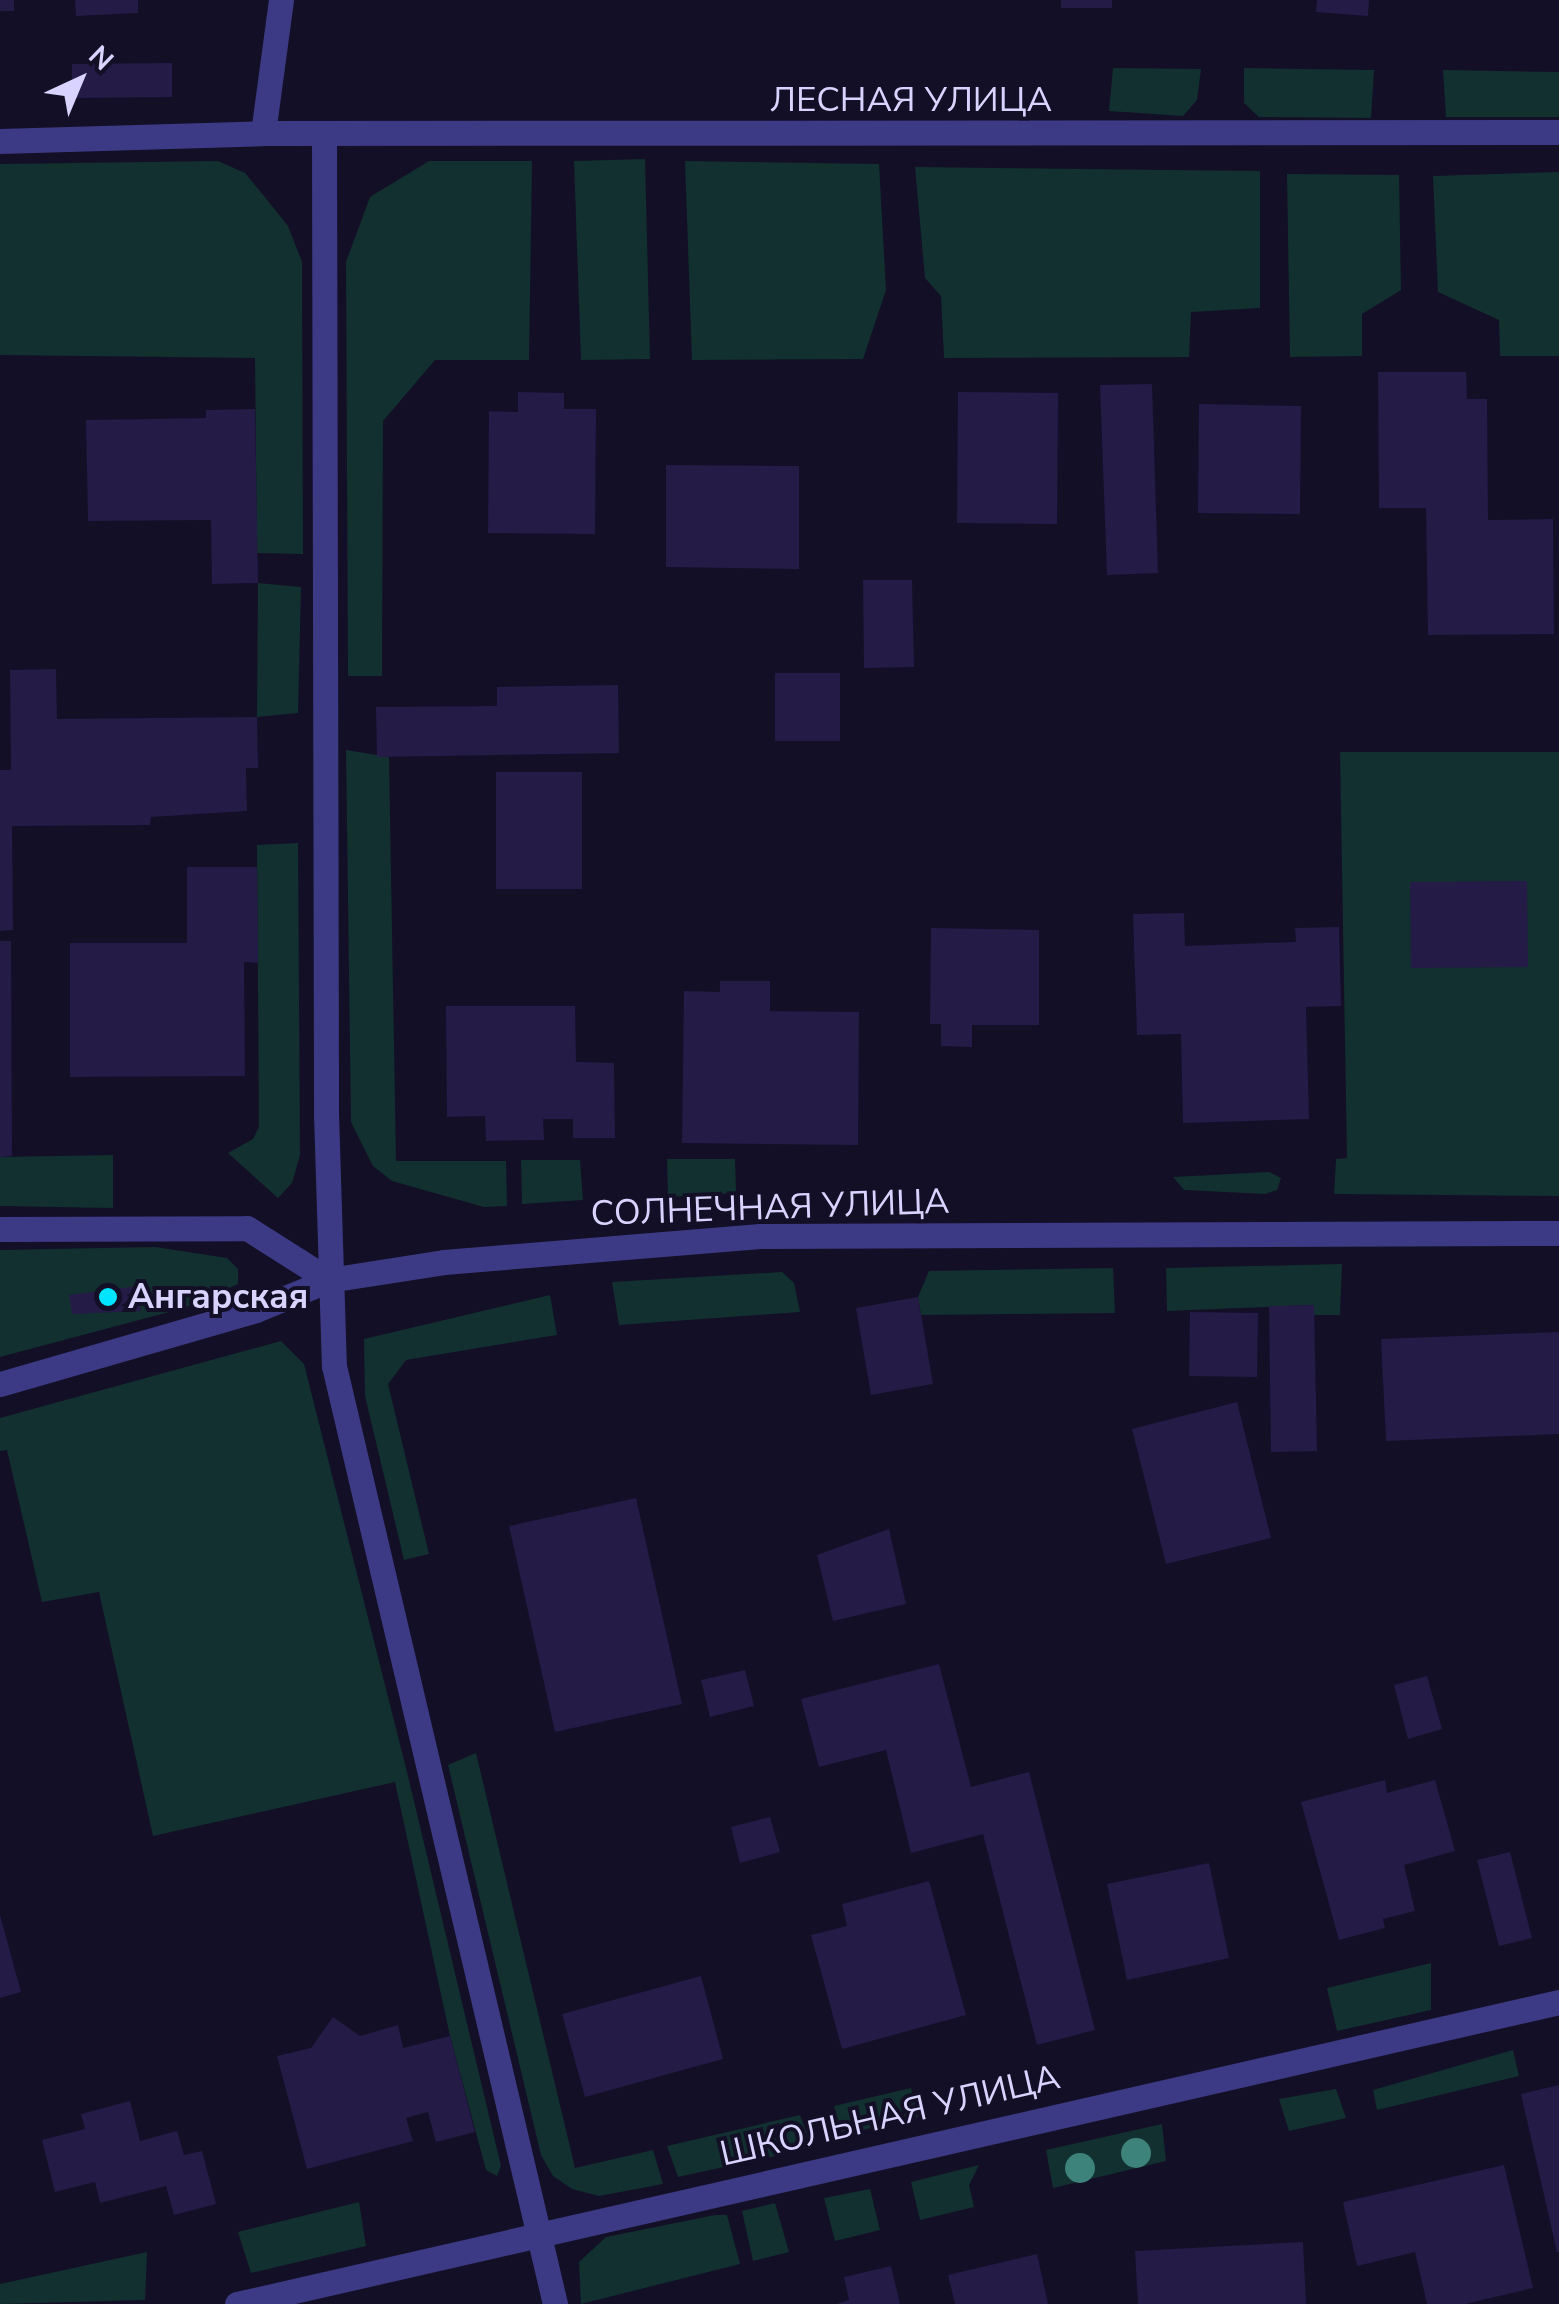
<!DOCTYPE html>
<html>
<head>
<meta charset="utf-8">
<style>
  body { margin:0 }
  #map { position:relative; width:1559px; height:2304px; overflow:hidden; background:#130f26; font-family:"Nunito Sans",sans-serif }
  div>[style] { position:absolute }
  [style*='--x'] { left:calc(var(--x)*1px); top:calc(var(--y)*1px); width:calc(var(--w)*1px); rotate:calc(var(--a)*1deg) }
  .green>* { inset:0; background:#12302f }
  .building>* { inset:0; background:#241b47 }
  .minor>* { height:25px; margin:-12.5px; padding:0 12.5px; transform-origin:12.5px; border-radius:12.5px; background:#3d3a85 }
  .trees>* { width:30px; height:30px; margin:-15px; border-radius:50%; background:#3d827b }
  .dots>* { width:28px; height:28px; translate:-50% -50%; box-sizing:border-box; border:5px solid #130f26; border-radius:50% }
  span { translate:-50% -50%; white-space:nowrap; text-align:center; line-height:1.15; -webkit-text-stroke:8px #130f26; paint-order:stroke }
  .street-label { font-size:35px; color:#d9d4ff }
  .poi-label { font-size:35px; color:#d9d4ff; font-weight:700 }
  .left { translate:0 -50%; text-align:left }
  .north { position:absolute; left:30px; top:30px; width:100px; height:100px; -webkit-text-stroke:8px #130f26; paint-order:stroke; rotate:44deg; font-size:28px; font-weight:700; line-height:40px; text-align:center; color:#d9d4ff }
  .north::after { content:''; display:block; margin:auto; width:35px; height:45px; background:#d9d4ff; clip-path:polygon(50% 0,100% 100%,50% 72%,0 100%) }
</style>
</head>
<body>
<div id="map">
  <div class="green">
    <i style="clip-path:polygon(1113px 68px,1201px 69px,1197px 100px,1183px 116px,1109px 111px)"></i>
    <i style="clip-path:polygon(1244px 68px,1374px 70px,1371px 118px,1259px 117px,1244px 103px)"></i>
    <i style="clip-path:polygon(1443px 70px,1559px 72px,1559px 117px,1446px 117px)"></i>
    <i style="clip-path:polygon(645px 159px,650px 359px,581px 360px,574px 161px)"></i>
    <i style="clip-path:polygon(218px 161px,245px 173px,264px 196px,288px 226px,302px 262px,303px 554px,257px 553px,255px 358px,0 355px,0 164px)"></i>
    <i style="clip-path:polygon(429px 161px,532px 161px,529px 360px,435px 360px,383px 421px,382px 676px,348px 676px,346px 262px,370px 197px)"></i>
    <i style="clip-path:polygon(685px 161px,879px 164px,886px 290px,863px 359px,692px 360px)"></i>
    <i style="clip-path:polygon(915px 167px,1260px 171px,1260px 308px,1191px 312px,1189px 357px,944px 358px,941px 296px,925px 278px)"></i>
    <i style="clip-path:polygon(1559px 172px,1559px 356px,1500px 356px,1499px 320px,1438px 292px,1433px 176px)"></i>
    <i style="clip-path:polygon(1287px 174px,1399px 175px,1401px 290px,1362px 314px,1362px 356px,1290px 357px)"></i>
    <i style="clip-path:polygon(258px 583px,301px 587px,298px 713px,257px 717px)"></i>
    <i style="clip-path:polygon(346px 750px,389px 757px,396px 1161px,506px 1161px,507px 1206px,484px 1207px,392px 1181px,373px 1166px,351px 1122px)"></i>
    <i style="clip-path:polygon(1340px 752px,1559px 752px,1559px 1196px,1334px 1194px,1336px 1159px,1347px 1158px)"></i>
    <i style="clip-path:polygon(298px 843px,300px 1155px,292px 1183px,278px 1198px,228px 1153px,253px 1139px,259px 1127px,257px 845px)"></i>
    <i style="clip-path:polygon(113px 1155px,113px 1208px,0 1206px,0 1157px)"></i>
    <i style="clip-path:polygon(735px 1159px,736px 1193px,668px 1197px,667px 1159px)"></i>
    <i style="clip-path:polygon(521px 1160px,580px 1160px,583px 1200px,522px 1204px)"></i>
    <i style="clip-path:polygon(1269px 1172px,1281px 1178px,1277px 1190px,1265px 1194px,1184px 1190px,1173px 1177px)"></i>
    <i style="clip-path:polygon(155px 1247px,227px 1258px,238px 1269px,238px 1284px,184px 1308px,0 1357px,0 1250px)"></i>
    <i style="clip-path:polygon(1342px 1264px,1340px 1315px,1314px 1315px,1313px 1305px,1167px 1311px,1166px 1268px)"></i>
    <i style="clip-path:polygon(1113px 1268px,1115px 1313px,921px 1315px,918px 1297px,929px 1271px)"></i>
    <i style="clip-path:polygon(782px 1272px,794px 1283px,800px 1312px,619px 1325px,612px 1282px)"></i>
    <i style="clip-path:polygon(550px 1295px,557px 1335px,406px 1360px,388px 1384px,429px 1554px,404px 1560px,365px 1396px,364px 1339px)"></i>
    <i style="clip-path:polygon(281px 1341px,304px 1364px,408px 1776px,501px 2166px,497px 2176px,486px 2170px,450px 2036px,395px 1782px,153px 1836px,99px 1592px,42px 1602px,7px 1450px,0 1451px,0 1418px)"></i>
    <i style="clip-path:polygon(476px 1753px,575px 2168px,653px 2150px,663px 2184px,599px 2196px,572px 2189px,553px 2176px,541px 2155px,448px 1765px)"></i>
    <i style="clip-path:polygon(1431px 1963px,1431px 2010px,1337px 2031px,1327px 1988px)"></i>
    <i style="clip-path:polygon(1513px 2050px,1519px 2076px,1377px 2110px,1373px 2090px)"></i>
    <i style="clip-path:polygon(911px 2088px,918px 2117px,842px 2135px,834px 2106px)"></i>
    <i style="clip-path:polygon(1336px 2089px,1346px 2118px,1289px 2131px,1279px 2099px)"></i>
    <i style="clip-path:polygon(800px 2115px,808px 2136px,798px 2151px,678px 2177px,667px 2146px)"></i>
    <i style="clip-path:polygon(1162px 2124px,1166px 2161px,1053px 2188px,1046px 2150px)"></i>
    <i style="clip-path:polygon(979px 2165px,969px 2185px,974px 2207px,920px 2220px,911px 2182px)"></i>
    <i style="clip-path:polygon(870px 2189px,880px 2230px,835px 2241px,824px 2198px)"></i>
    <i style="clip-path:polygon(359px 2202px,366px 2246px,251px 2273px,238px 2232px)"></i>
    <i style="clip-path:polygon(775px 2203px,789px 2252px,753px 2261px,742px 2211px)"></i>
    <i style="clip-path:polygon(715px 2215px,727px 2215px,740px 2264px,581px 2304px,579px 2262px,606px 2237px)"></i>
    <i style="clip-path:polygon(147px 2252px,145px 2300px,0 2304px,0 2284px)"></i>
  </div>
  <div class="building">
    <i style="clip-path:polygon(0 0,14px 0,14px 11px,0 11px)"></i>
    <i style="clip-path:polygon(75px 0,138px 0,138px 13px,76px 16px)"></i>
    <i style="clip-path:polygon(1061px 0,1112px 0,1112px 8px,1061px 8px)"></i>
    <i style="clip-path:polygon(1317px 0,1369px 0,1368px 16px,1316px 12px)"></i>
    <i style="clip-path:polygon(172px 63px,172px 97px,72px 98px,72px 64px)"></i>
    <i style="clip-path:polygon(1378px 372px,1466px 372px,1467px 399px,1487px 399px,1488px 520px,1553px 519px,1554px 634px,1428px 635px,1426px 508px,1379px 508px)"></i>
    <i style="clip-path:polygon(1152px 384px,1158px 573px,1107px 575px,1100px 385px)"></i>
    <i style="clip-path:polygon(518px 392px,564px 393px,564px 409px,596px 409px,595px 534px,488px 533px,489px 411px,518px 412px)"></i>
    <i style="clip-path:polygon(958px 392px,1058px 393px,1057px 524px,957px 523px)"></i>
    <i style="clip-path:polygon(1199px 404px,1301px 406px,1300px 514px,1198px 513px)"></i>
    <i style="clip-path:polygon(255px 409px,258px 583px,212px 584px,211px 520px,88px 521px,86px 420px,206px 418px,206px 410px)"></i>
    <i style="clip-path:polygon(666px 465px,799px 466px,799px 569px,666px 567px)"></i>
    <i style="clip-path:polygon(863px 580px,912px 580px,914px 667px,864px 668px)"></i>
    <i style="clip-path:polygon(56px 669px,57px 719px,257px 717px,258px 768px,246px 768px,247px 811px,151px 817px,150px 825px,12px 826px,13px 930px,0 931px,0 770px,11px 770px,10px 670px)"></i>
    <i style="clip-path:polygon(775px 673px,840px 673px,840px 741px,775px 741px)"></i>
    <i style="clip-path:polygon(618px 685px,619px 753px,377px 757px,376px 707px,497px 706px,497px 687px)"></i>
    <i style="clip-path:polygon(496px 772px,582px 772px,582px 889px,496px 889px)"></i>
    <i style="clip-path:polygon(187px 867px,257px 867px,258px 963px,244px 962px,245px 1076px,70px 1077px,70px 943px,187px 943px)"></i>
    <i style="clip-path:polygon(1527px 881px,1528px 967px,1411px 968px,1410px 882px)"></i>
    <i style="clip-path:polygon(1184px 913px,1185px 946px,1296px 942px,1295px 928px,1339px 927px,1341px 1006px,1306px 1007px,1309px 1119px,1183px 1123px,1181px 1034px,1137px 1035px,1133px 914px)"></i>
    <i style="clip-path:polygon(931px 928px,1039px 930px,1039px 1025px,972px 1025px,972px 1047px,941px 1046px,941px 1024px,930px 1024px)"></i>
    <i style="clip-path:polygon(0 941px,11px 941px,12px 1156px,0 1157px)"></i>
    <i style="clip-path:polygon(720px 981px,770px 981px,770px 1011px,859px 1012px,858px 1145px,682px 1143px,684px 991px,720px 992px)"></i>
    <i style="clip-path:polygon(446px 1006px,575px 1006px,576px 1062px,614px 1063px,615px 1138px,573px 1138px,573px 1119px,543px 1119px,544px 1140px,486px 1141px,485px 1116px,447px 1117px)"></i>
    <i style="clip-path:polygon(138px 1286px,141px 1311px,72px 1314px,69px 1295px)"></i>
    <i style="clip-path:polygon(918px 1297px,933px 1384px,871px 1395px,856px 1308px)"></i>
    <i style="clip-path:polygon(1314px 1305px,1317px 1451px,1271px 1452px,1269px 1306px)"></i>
    <i style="clip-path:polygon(1190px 1312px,1258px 1313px,1257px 1377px,1189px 1376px)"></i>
    <i style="clip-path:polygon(1559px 1332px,1559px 1434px,1386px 1441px,1381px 1339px)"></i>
    <i style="clip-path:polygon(1237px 1402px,1271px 1538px,1166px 1564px,1132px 1429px)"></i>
    <i style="clip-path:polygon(636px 1498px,682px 1704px,555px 1732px,509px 1526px)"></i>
    <i style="clip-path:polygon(889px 1529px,906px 1604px,833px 1621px,817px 1555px)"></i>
    <i style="clip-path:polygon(939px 1664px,971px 1787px,1029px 1772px,1095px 2030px,1037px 2045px,983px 1834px,911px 1853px,886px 1750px,819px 1767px,801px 1699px)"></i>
    <i style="clip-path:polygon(745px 1670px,754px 1706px,710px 1717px,701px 1680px)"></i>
    <i style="clip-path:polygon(1427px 1676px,1442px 1729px,1408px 1739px,1394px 1685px)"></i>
    <i style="clip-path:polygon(1385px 1780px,1387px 1793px,1435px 1780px,1455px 1851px,1404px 1865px,1415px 1911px,1383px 1919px,1385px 1928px,1339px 1940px,1301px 1802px)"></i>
    <i style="clip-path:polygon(770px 1817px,780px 1852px,740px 1863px,731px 1827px)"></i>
    <i style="clip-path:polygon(1510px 1852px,1532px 1938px,1499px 1946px,1477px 1860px)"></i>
    <i style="clip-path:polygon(1209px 1863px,1229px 1958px,1127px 1980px,1107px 1884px)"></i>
    <i style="clip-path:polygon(929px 1881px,966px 2015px,842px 2049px,811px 1935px,847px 1926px,842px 1904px)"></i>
    <i style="clip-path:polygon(0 1915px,21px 1992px,0 1998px)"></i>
    <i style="clip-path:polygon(701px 1976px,723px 2059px,585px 2097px,562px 2014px)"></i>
    <i style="clip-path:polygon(333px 2017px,360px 2036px,398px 2025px,403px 2048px,450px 2036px,475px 2132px,436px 2142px,428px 2112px,406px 2118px,413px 2141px,307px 2169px,277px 2056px,311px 2048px)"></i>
    <i style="clip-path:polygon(1559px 2085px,1559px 2252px,1557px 2252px,1521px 2094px)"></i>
    <i style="clip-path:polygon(130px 2101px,140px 2141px,177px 2131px,184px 2155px,202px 2151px,216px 2204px,174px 2215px,166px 2186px,100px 2203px,95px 2182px,55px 2192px,42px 2140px,85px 2129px,81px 2114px)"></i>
    <i style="clip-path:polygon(1504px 2165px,1533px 2288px,1465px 2304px,1427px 2304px,1415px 2252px,1357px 2266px,1343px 2202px)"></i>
    <i style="clip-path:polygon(1303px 2242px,1306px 2304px,1138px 2304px,1135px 2251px)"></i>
    <i style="clip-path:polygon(1037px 2254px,1048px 2304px,955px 2304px,948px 2275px)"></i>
    <i style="clip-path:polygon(891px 2266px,900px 2304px,837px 2304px,849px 2300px,844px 2277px)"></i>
  </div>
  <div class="minor">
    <i style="--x:263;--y:133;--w:134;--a:-82.3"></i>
    <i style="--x:324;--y:137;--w:977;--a:89.88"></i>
    <i style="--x:326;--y:1114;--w:252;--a:88.2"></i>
    <i style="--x:334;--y:1366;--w:964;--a:76.74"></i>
    <i style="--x:0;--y:141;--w:263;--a:-1.7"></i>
    <i style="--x:263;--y:133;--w:1296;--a:-0.04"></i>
    <i style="--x:0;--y:1229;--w:247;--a:-0.2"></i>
    <i style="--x:247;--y:1228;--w:97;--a:32.4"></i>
    <i style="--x:0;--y:1384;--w:266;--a:-16.1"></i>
    <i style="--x:256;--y:1310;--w:79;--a:-22.3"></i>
    <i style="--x:329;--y:1280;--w:116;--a:-8.9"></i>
    <i style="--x:444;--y:1262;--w:317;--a:-4.7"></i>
    <i style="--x:760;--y:1236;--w:799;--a:-0.22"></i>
    <i style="--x:237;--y:2304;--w:1356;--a:-12.87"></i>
  </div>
  <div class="trees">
    <i style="left:1136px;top:2153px"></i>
    <i style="left:1080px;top:2168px"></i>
  </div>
  <div class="dots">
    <i style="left:108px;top:1297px;background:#00e5ff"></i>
  </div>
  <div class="street-label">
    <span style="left:911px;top:100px">ЛЕСНАЯ УЛИЦА</span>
    <span style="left:770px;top:1208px;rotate:-2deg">СОЛНЕЧНАЯ УЛИЦА</span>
    <span style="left:890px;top:2116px;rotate:-13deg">ШКОЛЬНАЯ УЛИЦА</span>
  </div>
  <div class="poi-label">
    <span class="left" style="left:128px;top:1297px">Ангарская</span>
  </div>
  <div class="north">N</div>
</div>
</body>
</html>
